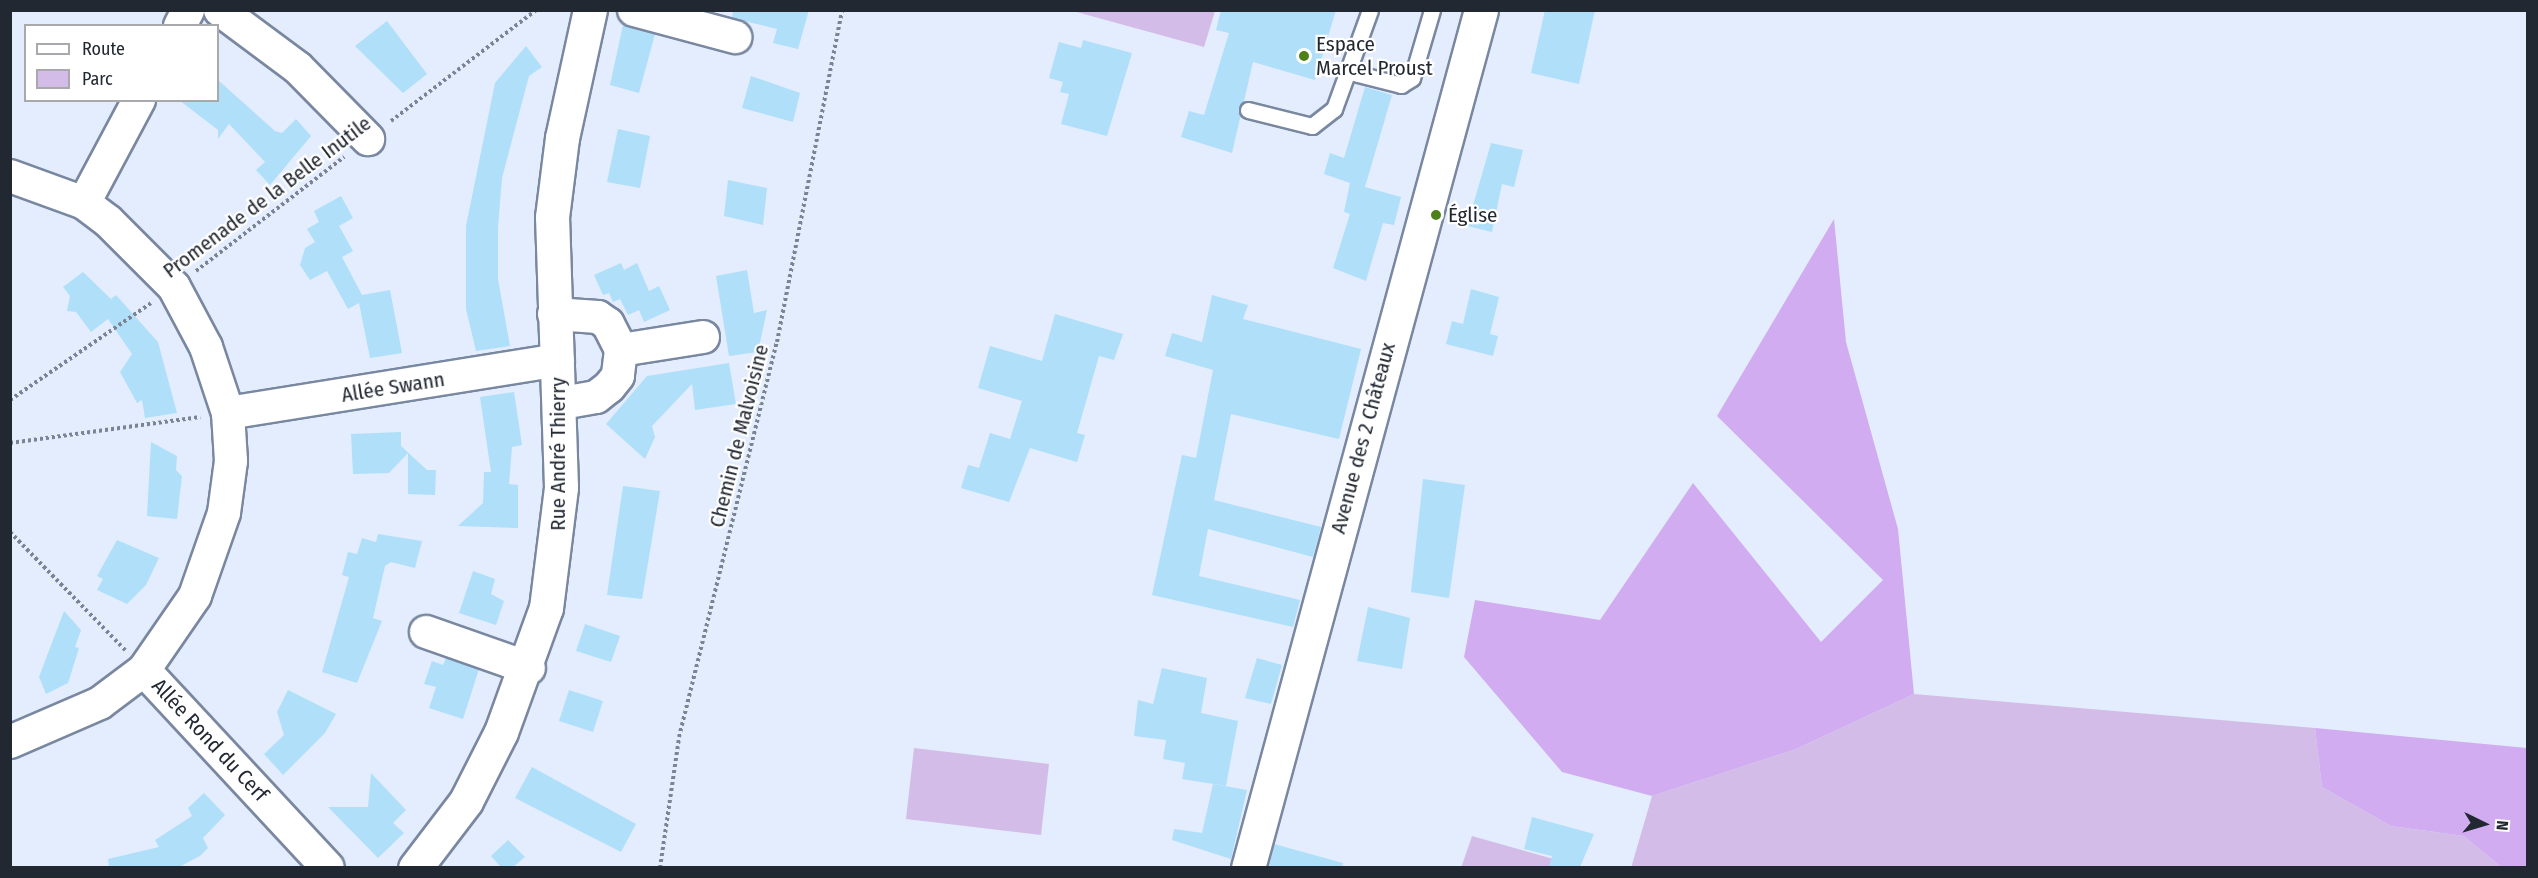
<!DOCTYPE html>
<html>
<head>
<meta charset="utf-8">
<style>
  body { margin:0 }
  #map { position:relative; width:2538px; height:878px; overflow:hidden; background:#e3edfd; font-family:"Fira Sans Condensed",sans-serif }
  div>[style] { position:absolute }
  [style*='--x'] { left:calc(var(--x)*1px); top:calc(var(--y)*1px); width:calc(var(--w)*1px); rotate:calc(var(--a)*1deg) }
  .green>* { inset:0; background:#d4bce8 }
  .forest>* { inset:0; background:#d1acf0 }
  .building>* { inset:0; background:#b0dffa }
  .path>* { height:4px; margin-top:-2px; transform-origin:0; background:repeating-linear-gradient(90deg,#7c8491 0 3px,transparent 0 6px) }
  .roads { filter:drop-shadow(2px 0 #7988a0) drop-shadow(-2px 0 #7988a0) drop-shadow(0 2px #7988a0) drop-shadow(0 -2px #7988a0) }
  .service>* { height:15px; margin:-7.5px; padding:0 7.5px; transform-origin:7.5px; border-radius:7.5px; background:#fff }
  .minor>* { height:32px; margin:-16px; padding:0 16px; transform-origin:16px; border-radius:16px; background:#fff }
  .tertiary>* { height:33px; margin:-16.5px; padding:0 16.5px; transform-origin:16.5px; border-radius:16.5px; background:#fff }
  .secondary>* { height:33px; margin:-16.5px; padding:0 16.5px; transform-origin:16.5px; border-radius:16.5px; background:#fff }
  .dots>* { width:16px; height:16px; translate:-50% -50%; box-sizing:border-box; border:3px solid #fff; border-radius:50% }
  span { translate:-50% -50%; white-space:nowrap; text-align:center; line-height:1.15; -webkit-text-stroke:4.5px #fff; paint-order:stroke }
  .poi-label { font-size:21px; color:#222832 }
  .left { translate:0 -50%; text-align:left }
  .street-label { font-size:21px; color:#222832 }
  .frame { position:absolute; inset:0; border:12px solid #222832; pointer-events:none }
  .legend { position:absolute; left:24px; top:24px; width:195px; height:78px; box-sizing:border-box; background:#fff; border:2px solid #a7a9ad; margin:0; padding:8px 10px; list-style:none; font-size:18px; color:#222832 }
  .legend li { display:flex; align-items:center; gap:12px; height:30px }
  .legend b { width:30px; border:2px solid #a7a9ad }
  .north { position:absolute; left:2454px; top:794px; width:60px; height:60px; -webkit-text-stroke:4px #fff; paint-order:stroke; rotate:95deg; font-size:16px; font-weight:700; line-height:24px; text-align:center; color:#222832 }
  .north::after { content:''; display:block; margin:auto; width:21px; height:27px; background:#222832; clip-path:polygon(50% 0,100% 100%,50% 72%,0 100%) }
</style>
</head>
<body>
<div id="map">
  <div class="green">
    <i style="clip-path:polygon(1073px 11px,1215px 11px,1204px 47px)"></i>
    <i style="clip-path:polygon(1914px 694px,2315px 728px,2322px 787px,2391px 826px,2464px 836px,2501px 867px,1631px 868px,1652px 796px,1796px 749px)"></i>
    <i style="clip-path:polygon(914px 748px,1049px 764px,1041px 835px,906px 819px)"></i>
    <i style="clip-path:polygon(1472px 836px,1582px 867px,1461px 868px)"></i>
  </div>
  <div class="forest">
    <i style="clip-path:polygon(1834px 219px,1846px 342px,1898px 529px,1914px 694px,1796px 749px,1652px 796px,1562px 772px,1464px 657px,1475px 600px,1600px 620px,1693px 483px,1821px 642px,1883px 580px,1717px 416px)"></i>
    <i style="clip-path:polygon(2315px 728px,2527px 748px,2527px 867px,2501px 867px,2464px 836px,2391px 826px,2322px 787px)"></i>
  </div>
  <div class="building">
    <i style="clip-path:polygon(733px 10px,809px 10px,798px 49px,773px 43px,777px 29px,732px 18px)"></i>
    <i style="clip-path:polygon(1221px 10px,1336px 10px,1315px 80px,1253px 62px,1232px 153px,1181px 137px,1189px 111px,1204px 115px,1229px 33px,1216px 30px)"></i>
    <i style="clip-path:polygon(1545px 10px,1595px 10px,1579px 84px,1531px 73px)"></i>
    <i style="clip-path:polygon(387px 21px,427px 74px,403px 93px,355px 46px)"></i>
    <i style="clip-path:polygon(623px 25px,655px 34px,639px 93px,610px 85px)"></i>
    <i style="clip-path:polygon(1083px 40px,1132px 53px,1107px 136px,1061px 124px,1069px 94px,1060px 92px,1063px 82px,1049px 78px,1059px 42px,1081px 48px)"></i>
    <i style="clip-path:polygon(526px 46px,542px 67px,529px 76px,502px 178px,498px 227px,498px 279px,510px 346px,476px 351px,466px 309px,466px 226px,495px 83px)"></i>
    <i style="clip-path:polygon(751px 76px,800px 93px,793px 122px,742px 108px)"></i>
    <i style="clip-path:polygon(218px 80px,275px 131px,282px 133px,296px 119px,311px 136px,270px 185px,256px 170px,265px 162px,229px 124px,218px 139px,218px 130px,179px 100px,218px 100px)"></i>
    <i style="clip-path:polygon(1365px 87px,1392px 95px,1365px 187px,1401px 197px,1394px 225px,1383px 223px,1366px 281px,1333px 268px,1350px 214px,1344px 212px,1350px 183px,1324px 174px,1330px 153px,1344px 158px)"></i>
    <i style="clip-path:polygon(618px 129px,650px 136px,640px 188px,607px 182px)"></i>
    <i style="clip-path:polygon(1491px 143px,1523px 150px,1514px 187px,1502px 184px,1492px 232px,1467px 226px)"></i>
    <i style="clip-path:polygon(728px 180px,767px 188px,763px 225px,724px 216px)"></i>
    <i style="clip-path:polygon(341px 196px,353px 218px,339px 226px,353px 251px,342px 257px,362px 295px,390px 290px,402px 353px,370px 358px,359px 303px,348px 309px,327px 271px,310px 280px,300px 265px,305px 248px,315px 242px,307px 229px,319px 222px,314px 211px)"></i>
    <i style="clip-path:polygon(621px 263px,624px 270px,637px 263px,649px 291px,659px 286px,670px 310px,644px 322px,639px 310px,628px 315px,620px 299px,613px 302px,609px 293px,603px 295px,594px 275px)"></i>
    <i style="clip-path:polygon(747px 270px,754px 313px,767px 310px,758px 352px,729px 356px,716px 276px)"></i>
    <i style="clip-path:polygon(83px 272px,111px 299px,116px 295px,158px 342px,177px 413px,145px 418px,142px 400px,137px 403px,120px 372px,132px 354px,108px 319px,91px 332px,76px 312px,67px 311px,70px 296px,63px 287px)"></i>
    <i style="clip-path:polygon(1471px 289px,1499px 297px,1490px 334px,1498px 336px,1493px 356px,1446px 344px,1452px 321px,1463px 324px)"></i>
    <i style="clip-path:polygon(1212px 295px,1248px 305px,1243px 319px,1361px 349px,1339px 439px,1231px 414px,1214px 500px,1321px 527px,1313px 557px,1208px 529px,1199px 576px,1300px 600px,1293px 627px,1152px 595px,1182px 455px,1196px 458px,1213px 370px,1165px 356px,1172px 333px,1202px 342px)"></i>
    <i style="clip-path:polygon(1055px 314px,1123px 334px,1114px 360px,1099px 356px,1077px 433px,1085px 435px,1077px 462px,1030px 448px,1009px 502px,961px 488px,968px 465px,979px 468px,990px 433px,1010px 439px,1022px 401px,978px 388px,990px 346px,1042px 361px)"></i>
    <i style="clip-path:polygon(729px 363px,736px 404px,695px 410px,692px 384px,652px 426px,655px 437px,645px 459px,606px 424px,647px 376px)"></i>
    <i style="clip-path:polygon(514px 392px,522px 445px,512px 447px,509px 484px,518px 485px,518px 528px,458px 526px,483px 503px,484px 472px,491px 472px,480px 397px)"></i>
    <i style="clip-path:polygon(401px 432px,401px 446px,427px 470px,436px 470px,435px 495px,408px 494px,408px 453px,389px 473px,353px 474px,351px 434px)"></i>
    <i style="clip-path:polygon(151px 442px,177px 456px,176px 470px,182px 476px,177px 519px,147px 516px)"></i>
    <i style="clip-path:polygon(1423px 479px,1465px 485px,1449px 598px,1411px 592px)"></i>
    <i style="clip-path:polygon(623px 486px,660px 491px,642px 599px,607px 595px)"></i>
    <i style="clip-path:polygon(378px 534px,422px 541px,415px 568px,391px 562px,385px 566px,373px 618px,382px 621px,357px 683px,322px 672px,349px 577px,342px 575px,348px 552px,357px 554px,362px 538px,376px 542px)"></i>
    <i style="clip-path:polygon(117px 540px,159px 558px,146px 585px,127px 604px,97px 590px,103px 579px,97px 576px)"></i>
    <i style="clip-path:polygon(473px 571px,495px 579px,491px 594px,504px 601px,496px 625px,459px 613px)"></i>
    <i style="clip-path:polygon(1368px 607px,1410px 618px,1402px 669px,1357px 661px)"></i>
    <i style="clip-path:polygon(64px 611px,81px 630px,75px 647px,79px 648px,68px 683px,46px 694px,39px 677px)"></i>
    <i style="clip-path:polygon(585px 624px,620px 636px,611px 662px,576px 651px)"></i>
    <i style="clip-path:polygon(446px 658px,479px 669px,463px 719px,429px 708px,436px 687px,424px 684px,432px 661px,443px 665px)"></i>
    <i style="clip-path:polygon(1257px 658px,1282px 665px,1271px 704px,1245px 698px)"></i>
    <i style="clip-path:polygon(1162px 668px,1207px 678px,1201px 713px,1238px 721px,1226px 786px,1182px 779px,1185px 763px,1163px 759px,1166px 740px,1134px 736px,1138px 700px,1153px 704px)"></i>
    <i style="clip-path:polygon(288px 690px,336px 714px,325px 733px,283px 775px,264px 754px,284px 735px,277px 712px)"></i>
    <i style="clip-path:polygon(569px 690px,603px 701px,593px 732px,559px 721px)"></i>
    <i style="clip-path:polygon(532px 767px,636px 824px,621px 852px,515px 798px)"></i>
    <i style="clip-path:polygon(371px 773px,406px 810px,393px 823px,404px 833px,378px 858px,328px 807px,368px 807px)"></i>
    <i style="clip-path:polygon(1213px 784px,1247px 790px,1231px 859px,1172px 840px,1174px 829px,1202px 833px)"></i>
    <i style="clip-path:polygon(204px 793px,225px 815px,203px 838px,208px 848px,200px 856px,179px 867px,109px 867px,108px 859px,159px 847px,155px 840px,192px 816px,188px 808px)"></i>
    <i style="clip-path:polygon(1532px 817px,1594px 834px,1580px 867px,1549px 867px,1552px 856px,1524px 849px)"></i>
    <i style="clip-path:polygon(508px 840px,525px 857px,513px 867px,501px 867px,491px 856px)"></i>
    <i style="clip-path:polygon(1274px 844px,1343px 863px,1342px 867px,1269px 867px)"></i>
  </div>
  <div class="path">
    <i style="--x:391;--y:121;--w:183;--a:-37.4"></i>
    <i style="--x:196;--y:271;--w:187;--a:-37.6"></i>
    <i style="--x:10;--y:400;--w:171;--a:-34.5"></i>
    <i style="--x:10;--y:443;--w:192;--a:-7.8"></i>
    <i style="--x:10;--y:532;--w:165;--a:45.7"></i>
    <i style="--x:660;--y:868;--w:132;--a:-81.7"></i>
    <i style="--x:679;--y:737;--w:407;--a:-76.1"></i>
    <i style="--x:777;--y:342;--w:338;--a:-78.9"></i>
  </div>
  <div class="roads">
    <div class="service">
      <i style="--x:1350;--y:72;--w:53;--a:14.3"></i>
      <i style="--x:1401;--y:85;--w:13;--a:-32"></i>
      <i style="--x:1412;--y:78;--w:71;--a:-73.6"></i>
      <i style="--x:1248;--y:110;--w:66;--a:14"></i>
      <i style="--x:1312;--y:126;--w:28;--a:-38"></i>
      <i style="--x:1334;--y:109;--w:105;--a:-70"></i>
    </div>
    <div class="minor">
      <i style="--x:220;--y:10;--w:97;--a:36.6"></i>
      <i style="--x:298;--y:68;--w:100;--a:45.4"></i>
      <i style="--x:634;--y:10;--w:105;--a:15"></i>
      <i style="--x:180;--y:26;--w:18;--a:-63"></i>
      <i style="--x:10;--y:176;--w:79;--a:20"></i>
      <i style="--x:84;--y:203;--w:30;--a:37"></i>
      <i style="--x:108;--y:221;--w:93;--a:45"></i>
      <i style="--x:174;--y:287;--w:68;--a:61.9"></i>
      <i style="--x:206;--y:347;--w:70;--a:71.6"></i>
      <i style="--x:228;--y:413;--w:48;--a:86.4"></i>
      <i style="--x:231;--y:461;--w:52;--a:97.7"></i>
      <i style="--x:224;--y:513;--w:88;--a:109.3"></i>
      <i style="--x:195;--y:596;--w:90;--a:124.6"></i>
      <i style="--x:144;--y:670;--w:270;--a:47.1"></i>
      <i style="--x:84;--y:203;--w:117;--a:-61.9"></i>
      <i style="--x:554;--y:314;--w:44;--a:3.9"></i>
      <i style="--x:598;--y:317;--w:12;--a:35"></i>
      <i style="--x:608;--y:324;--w:29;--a:63"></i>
      <i style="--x:621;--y:350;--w:26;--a:97"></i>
      <i style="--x:618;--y:376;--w:14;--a:129"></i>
      <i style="--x:609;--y:387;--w:16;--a:142"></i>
      <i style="--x:596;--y:397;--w:36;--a:170"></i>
      <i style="--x:621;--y:350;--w:83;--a:-9"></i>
      <i style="--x:228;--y:413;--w:334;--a:-9.1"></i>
      <i style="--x:426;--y:632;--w:109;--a:19.3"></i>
      <i style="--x:10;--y:742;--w:98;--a:-23.4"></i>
      <i style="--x:100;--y:703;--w:55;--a:-36.9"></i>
    </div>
    <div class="tertiary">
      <i style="--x:415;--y:868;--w:84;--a:-52.7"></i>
      <i style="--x:466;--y:801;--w:77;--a:-63.1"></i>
      <i style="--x:501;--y:732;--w:132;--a:-70.1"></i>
      <i style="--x:546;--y:608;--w:122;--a:-82.9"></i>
      <i style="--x:561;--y:487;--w:270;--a:-91.9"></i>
      <i style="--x:552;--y:217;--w:80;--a:-82.8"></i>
      <i style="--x:562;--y:138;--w:131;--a:-77.7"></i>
    </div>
    <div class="secondary">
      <i style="--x:1248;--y:868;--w:889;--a:-74.81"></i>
    </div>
  </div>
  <div class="dots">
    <i style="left:1304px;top:56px;background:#4d8117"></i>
    <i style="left:1436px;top:215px;background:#4d8117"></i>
  </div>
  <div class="poi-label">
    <span class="left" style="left:1316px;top:56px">Espace<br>Marcel Proust</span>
    <span class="left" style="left:1448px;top:215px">Église</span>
  </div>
  <div class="street-label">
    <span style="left:267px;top:197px;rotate:-37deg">Promenade de la Belle Inutile</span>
    <span style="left:393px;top:387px;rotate:-9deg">Allée Swann</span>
    <span style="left:739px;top:436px;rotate:-76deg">Chemin de Malvoisine</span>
    <span style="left:1363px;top:438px;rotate:-75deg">Avenue des 2 Châteaux</span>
    <span style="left:558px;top:454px;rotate:-90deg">Rue André Thierry</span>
    <span style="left:210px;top:740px;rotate:47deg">Allée Rond du Cerf</span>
  </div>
  <div class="frame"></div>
  <ul class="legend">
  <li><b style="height:8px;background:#fff"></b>Route</li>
  <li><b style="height:16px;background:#d4bce8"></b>Parc</li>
  </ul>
  <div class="north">N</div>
</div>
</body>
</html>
